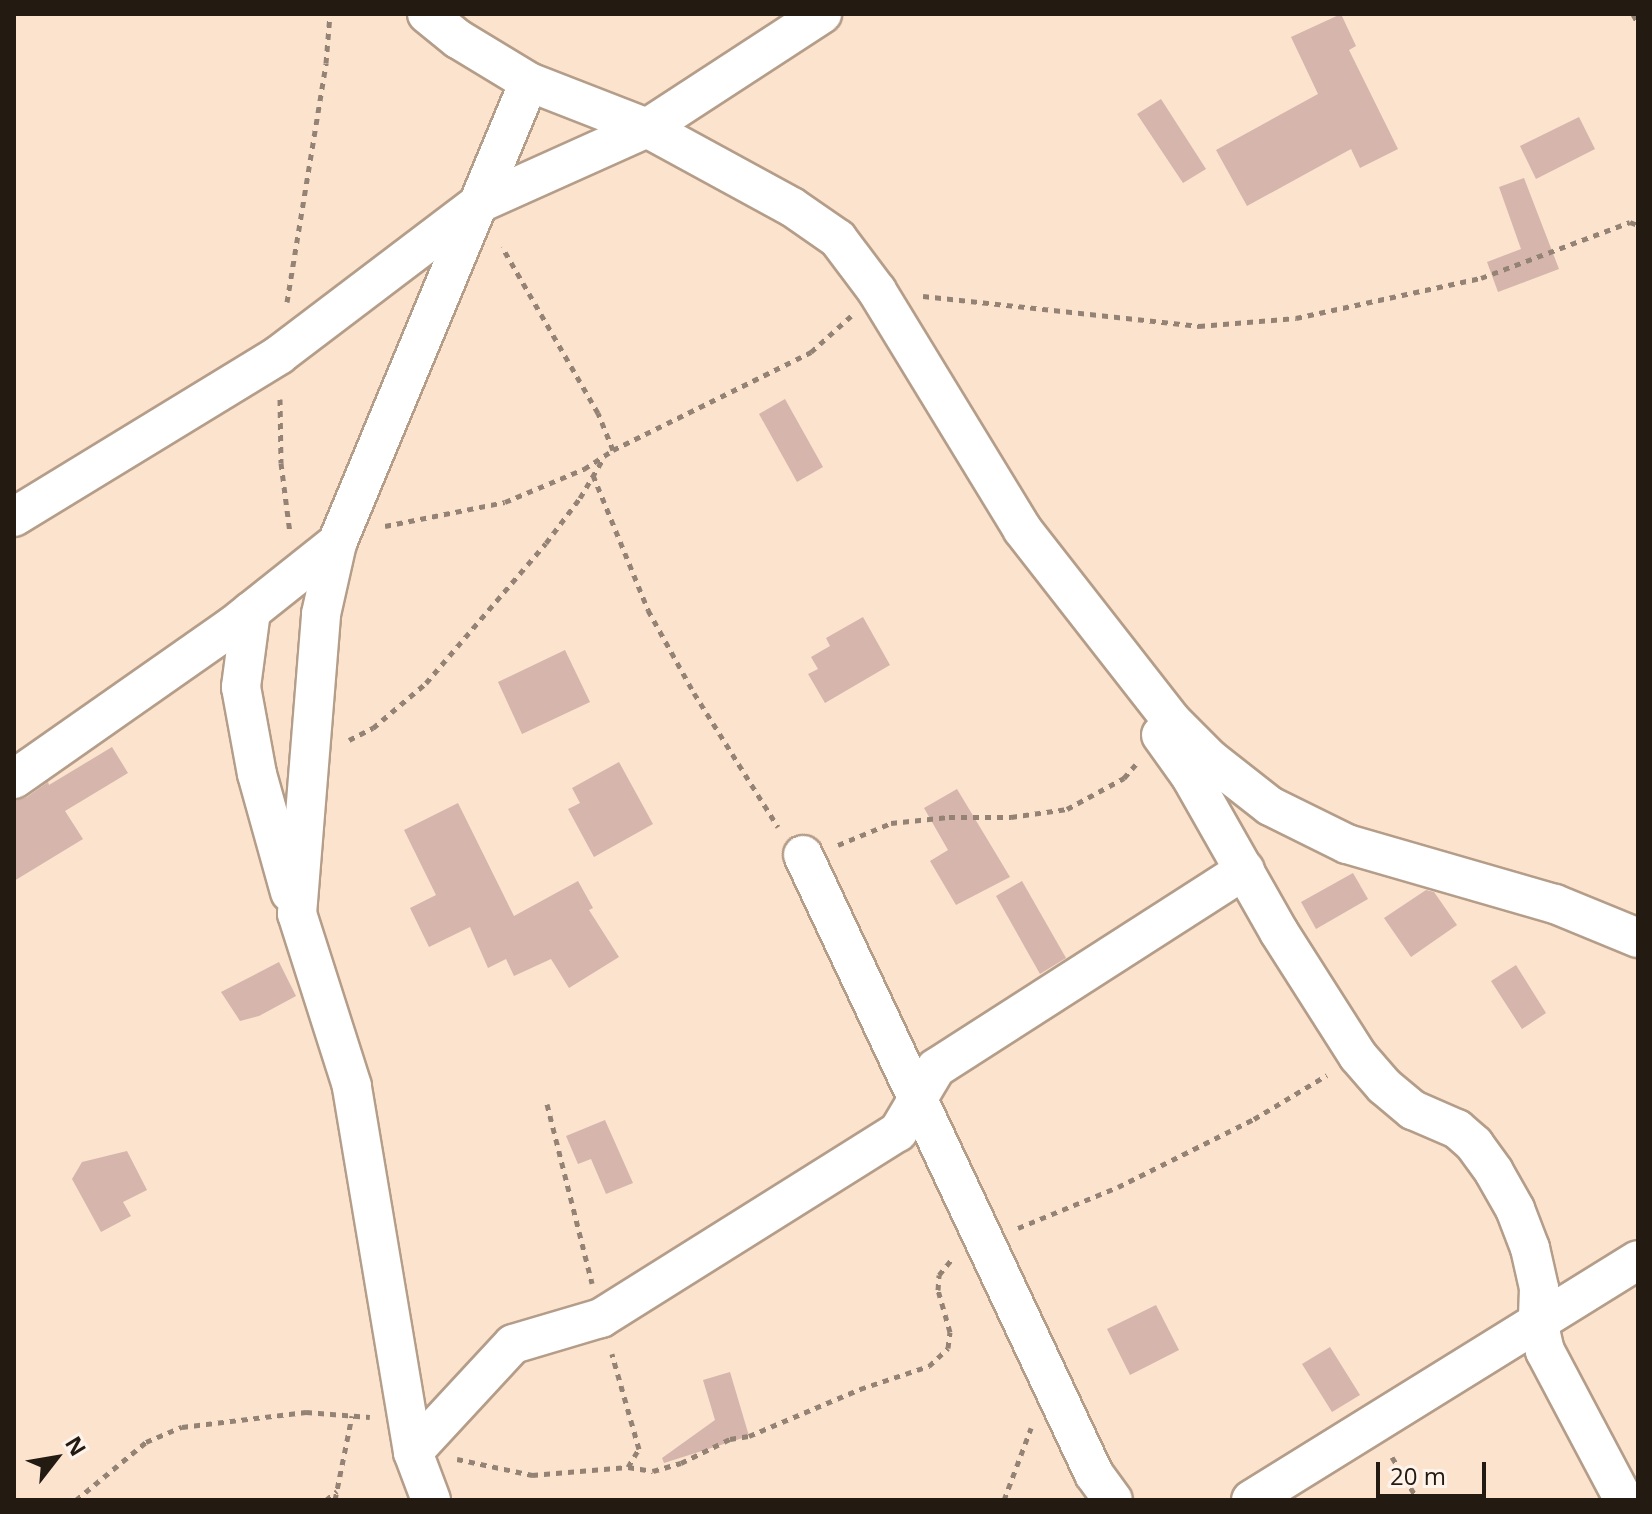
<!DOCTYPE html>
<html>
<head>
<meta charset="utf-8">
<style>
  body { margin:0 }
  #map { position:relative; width:1652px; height:1514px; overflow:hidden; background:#fce3ce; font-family:"Open Sans",sans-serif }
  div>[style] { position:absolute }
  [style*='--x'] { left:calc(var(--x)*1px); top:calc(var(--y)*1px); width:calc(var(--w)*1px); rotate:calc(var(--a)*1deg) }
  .building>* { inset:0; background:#d5b5ac }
  .path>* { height:5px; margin-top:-2.5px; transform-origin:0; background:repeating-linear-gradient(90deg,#948374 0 6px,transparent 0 12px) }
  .roads { filter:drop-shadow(2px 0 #b49d89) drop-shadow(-2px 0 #b49d89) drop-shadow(0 2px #b49d89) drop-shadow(0 -2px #b49d89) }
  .minor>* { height:38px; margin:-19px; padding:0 19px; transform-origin:19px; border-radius:19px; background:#fff }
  span { translate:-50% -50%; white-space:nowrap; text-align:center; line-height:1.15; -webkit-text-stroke:7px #fef4eb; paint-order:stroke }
  .frame { position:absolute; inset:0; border:16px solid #231a12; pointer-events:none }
  .north { position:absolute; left:16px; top:1418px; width:80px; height:80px; -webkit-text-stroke:6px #fef4eb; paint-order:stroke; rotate:59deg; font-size:22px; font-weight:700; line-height:32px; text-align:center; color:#231a12 }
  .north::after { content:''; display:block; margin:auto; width:28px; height:36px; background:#231a12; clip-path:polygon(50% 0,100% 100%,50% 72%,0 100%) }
  .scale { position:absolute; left:1376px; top:1462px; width:110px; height:36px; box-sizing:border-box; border:4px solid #231a12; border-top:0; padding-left:10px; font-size:24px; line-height:28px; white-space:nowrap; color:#231a12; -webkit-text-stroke:6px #fef4eb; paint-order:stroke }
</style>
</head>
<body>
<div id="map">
  <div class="building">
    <i style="clip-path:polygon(1341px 14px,1356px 46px,1349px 50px,1398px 149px,1360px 168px,1351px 149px,1247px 206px,1216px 150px,1318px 94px,1291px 37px)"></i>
    <i style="clip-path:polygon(1161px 99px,1206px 169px,1183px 183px,1137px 114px)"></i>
    <i style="clip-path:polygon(1579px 117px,1595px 149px,1536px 179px,1520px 146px)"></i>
    <i style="clip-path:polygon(1524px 178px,1559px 269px,1498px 292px,1487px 262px,1521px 249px,1499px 187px)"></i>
    <i style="clip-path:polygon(785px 399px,823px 467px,797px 482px,759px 414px)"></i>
    <i style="clip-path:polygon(863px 617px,890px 665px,825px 703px,808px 674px,818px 669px,811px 657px,830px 646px,826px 638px)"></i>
    <i style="clip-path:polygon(565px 650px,590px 702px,522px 734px,498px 682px)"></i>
    <i style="clip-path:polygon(112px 747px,128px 773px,65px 811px,83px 839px,14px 881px,14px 801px,27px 797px,48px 782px,49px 785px)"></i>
    <i style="clip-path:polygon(619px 762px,653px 824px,594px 857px,568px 809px,580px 803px,572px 788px)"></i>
    <i style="clip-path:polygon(957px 789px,1010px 877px,956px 905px,930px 861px,948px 850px,924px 808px)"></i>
    <i style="clip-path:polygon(458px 803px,514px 916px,578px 881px,593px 908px,589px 910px,619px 957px,569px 988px,551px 959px,514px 976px,506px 959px,488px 968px,470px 927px,429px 947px,410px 908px,436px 895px,404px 830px)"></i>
    <i style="clip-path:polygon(1353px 873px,1368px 899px,1316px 929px,1301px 902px)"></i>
    <i style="clip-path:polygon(1022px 881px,1066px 958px,1040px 974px,996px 896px)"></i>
    <i style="clip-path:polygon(1426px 890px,1434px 892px,1457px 925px,1411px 957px,1384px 918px)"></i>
    <i style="clip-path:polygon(279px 962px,296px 996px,259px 1016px,240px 1021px,221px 992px)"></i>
    <i style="clip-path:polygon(1516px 965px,1546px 1013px,1522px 1029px,1491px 981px)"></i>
    <i style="clip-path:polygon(605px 1120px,633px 1183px,606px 1194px,591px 1159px,578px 1164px,566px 1136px)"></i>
    <i style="clip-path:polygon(127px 1151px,147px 1190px,123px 1202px,131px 1216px,101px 1232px,72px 1179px,82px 1162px)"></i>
    <i style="clip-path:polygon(1156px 1305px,1179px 1350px,1130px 1375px,1107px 1329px)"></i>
    <i style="clip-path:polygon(1330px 1347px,1360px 1395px,1332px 1412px,1302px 1364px)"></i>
    <i style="clip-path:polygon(730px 1372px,749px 1436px,664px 1463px,662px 1458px,715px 1420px,703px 1380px)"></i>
  </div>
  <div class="path">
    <i style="--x:1633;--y:14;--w:10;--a:61"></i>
    <i style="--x:923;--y:296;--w:278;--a:6.2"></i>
    <i style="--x:1199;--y:326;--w:97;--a:-4.7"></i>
    <i style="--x:1296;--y:318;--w:189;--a:-12.2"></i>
    <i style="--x:1481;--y:278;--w:159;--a:-20.6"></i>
    <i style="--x:1630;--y:222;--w:9;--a:21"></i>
    <i style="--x:287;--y:302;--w:242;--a:-80.7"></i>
    <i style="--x:326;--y:63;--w:49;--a:-85.3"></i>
    <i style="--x:280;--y:399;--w:64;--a:89.1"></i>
    <i style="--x:281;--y:463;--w:71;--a:82.7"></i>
    <i style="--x:613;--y:450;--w:221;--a:-26.3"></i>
    <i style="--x:811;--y:352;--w:54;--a:-42"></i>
    <i style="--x:593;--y:475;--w:146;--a:67.8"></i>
    <i style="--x:648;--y:610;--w:95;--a:61"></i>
    <i style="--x:694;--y:693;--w:158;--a:57.9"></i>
    <i style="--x:385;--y:526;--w:122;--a:-11.3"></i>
    <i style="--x:505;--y:502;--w:86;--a:-22.7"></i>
    <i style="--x:584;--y:469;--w:35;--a:-33"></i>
    <i style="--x:613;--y:450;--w:40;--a:-112"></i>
    <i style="--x:598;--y:413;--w:192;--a:-120"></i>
    <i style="--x:349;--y:740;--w:27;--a:-27"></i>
    <i style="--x:373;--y:728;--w:70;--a:-40.3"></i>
    <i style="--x:426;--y:683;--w:184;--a:-49.4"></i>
    <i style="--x:546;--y:543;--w:56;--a:-52.9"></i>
    <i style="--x:580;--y:498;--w:45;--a:-59.5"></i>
    <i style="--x:838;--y:845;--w:57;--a:-22.5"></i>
    <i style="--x:891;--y:823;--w:58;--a:-5.9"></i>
    <i style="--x:949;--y:817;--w:62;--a:0"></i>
    <i style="--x:1011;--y:817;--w:57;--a:-8.1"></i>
    <i style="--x:1067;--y:809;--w:65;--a:-28.5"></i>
    <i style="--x:1124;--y:778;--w:18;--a:-49"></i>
    <i style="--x:547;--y:1104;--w:185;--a:75.9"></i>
    <i style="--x:1018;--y:1228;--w:108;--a:-22.3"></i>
    <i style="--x:1118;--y:1187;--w:152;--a:-26.6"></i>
    <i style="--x:1254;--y:1119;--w:85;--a:-31.1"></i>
    <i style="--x:1392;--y:1457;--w:50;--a:58.8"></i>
    <i style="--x:457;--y:1459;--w:77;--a:12"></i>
    <i style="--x:532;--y:1475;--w:96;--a:-4.8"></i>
    <i style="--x:628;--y:1467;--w:21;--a:-59"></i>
    <i style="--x:639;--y:1449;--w:99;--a:-105.9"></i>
    <i style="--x:628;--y:1467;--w:25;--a:9"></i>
    <i style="--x:653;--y:1471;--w:29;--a:-16"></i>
    <i style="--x:681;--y:1463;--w:55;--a:-26.1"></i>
    <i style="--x:730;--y:1439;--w:19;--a:-9"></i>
    <i style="--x:749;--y:1436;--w:121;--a:-22.9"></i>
    <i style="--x:860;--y:1389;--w:73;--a:-18.4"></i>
    <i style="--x:929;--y:1366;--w:26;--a:-43"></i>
    <i style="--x:948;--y:1348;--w:16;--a:-83"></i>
    <i style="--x:950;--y:1332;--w:44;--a:-105.9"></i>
    <i style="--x:938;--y:1290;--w:15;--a:-86"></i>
    <i style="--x:939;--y:1275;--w:19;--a:-51"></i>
    <i style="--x:76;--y:1500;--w:91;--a:-39.6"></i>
    <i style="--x:146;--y:1442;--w:39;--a:-23"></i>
    <i style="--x:182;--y:1427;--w:125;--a:-6.9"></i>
    <i style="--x:306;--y:1412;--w:64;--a:4.5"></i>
    <i style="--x:326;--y:1500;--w:14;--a:-39"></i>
    <i style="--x:335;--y:1500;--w:86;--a:-78.6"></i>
    <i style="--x:1004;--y:1500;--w:77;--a:-69.4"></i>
  </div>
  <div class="roads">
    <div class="minor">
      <i style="--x:427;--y:14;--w:40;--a:39"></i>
      <i style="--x:458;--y:39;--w:83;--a:31.2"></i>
      <i style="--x:529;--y:82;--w:127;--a:21.3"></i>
      <i style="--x:647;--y:128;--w:165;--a:28.6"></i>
      <i style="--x:792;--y:207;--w:56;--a:34.8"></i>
      <i style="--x:838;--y:239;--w:65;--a:53.1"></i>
      <i style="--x:877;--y:291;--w:279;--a:58.6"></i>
      <i style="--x:1022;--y:529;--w:244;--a:52"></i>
      <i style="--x:1172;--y:721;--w:54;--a:45"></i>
      <i style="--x:1210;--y:759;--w:76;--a:38.1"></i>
      <i style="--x:1270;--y:806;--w:86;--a:26.3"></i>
      <i style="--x:1347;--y:844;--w:216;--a:16.1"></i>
      <i style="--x:1555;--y:904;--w:90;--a:22.3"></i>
      <i style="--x:14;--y:517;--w:311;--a:-31.4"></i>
      <i style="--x:279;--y:355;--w:250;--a:-37.2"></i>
      <i style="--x:478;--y:204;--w:185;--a:-24.2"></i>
      <i style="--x:647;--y:128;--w:209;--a:-33.1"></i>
      <i style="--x:251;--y:611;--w:77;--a:97.5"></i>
      <i style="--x:241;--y:687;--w:88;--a:79.6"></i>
      <i style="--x:257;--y:774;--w:123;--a:74.4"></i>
      <i style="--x:1161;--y:735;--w:52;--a:54.5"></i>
      <i style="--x:1191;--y:777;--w:178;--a:60.4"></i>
      <i style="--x:1279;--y:932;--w:147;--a:57.5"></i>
      <i style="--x:1358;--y:1056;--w:40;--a:49"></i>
      <i style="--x:1384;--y:1086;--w:38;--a:40"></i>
      <i style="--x:1413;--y:1110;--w:48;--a:23.4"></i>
      <i style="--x:1457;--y:1129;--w:23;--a:41"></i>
      <i style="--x:1474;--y:1144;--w:34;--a:54"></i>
      <i style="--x:1494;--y:1172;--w:43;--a:60.4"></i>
      <i style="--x:1515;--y:1209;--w:42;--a:69"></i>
      <i style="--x:1530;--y:1248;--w:41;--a:77.3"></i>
      <i style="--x:1539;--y:1288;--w:33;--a:92"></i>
      <i style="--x:1538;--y:1321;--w:31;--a:77"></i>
      <i style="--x:1545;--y:1351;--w:169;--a:62.1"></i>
      <i style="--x:14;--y:779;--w:264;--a:-35"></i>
      <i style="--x:230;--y:628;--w:137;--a:-38.5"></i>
      <i style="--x:803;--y:855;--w:684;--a:64.82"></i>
      <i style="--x:1094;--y:1474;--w:32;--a:54"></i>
      <i style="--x:413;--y:1452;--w:147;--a:-47.2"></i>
      <i style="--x:513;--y:1344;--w:92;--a:-16.5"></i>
      <i style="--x:601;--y:1318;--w:350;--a:-32.1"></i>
      <i style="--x:898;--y:1132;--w:74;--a:-59.3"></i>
      <i style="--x:936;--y:1068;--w:367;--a:-32.7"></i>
      <i style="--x:431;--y:1500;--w:51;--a:-110.6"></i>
      <i style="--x:413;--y:1452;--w:371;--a:-99.5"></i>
      <i style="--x:352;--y:1086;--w:181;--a:-107.7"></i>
      <i style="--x:297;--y:914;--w:301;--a:-85.4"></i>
      <i style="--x:321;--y:614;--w:73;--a:-77.3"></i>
      <i style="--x:337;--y:543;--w:499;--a:-67.4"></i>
      <i style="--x:1251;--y:1500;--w:455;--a:-31.8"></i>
    </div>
  </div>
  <div class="frame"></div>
  <div class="north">N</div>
  <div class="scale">20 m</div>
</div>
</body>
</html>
